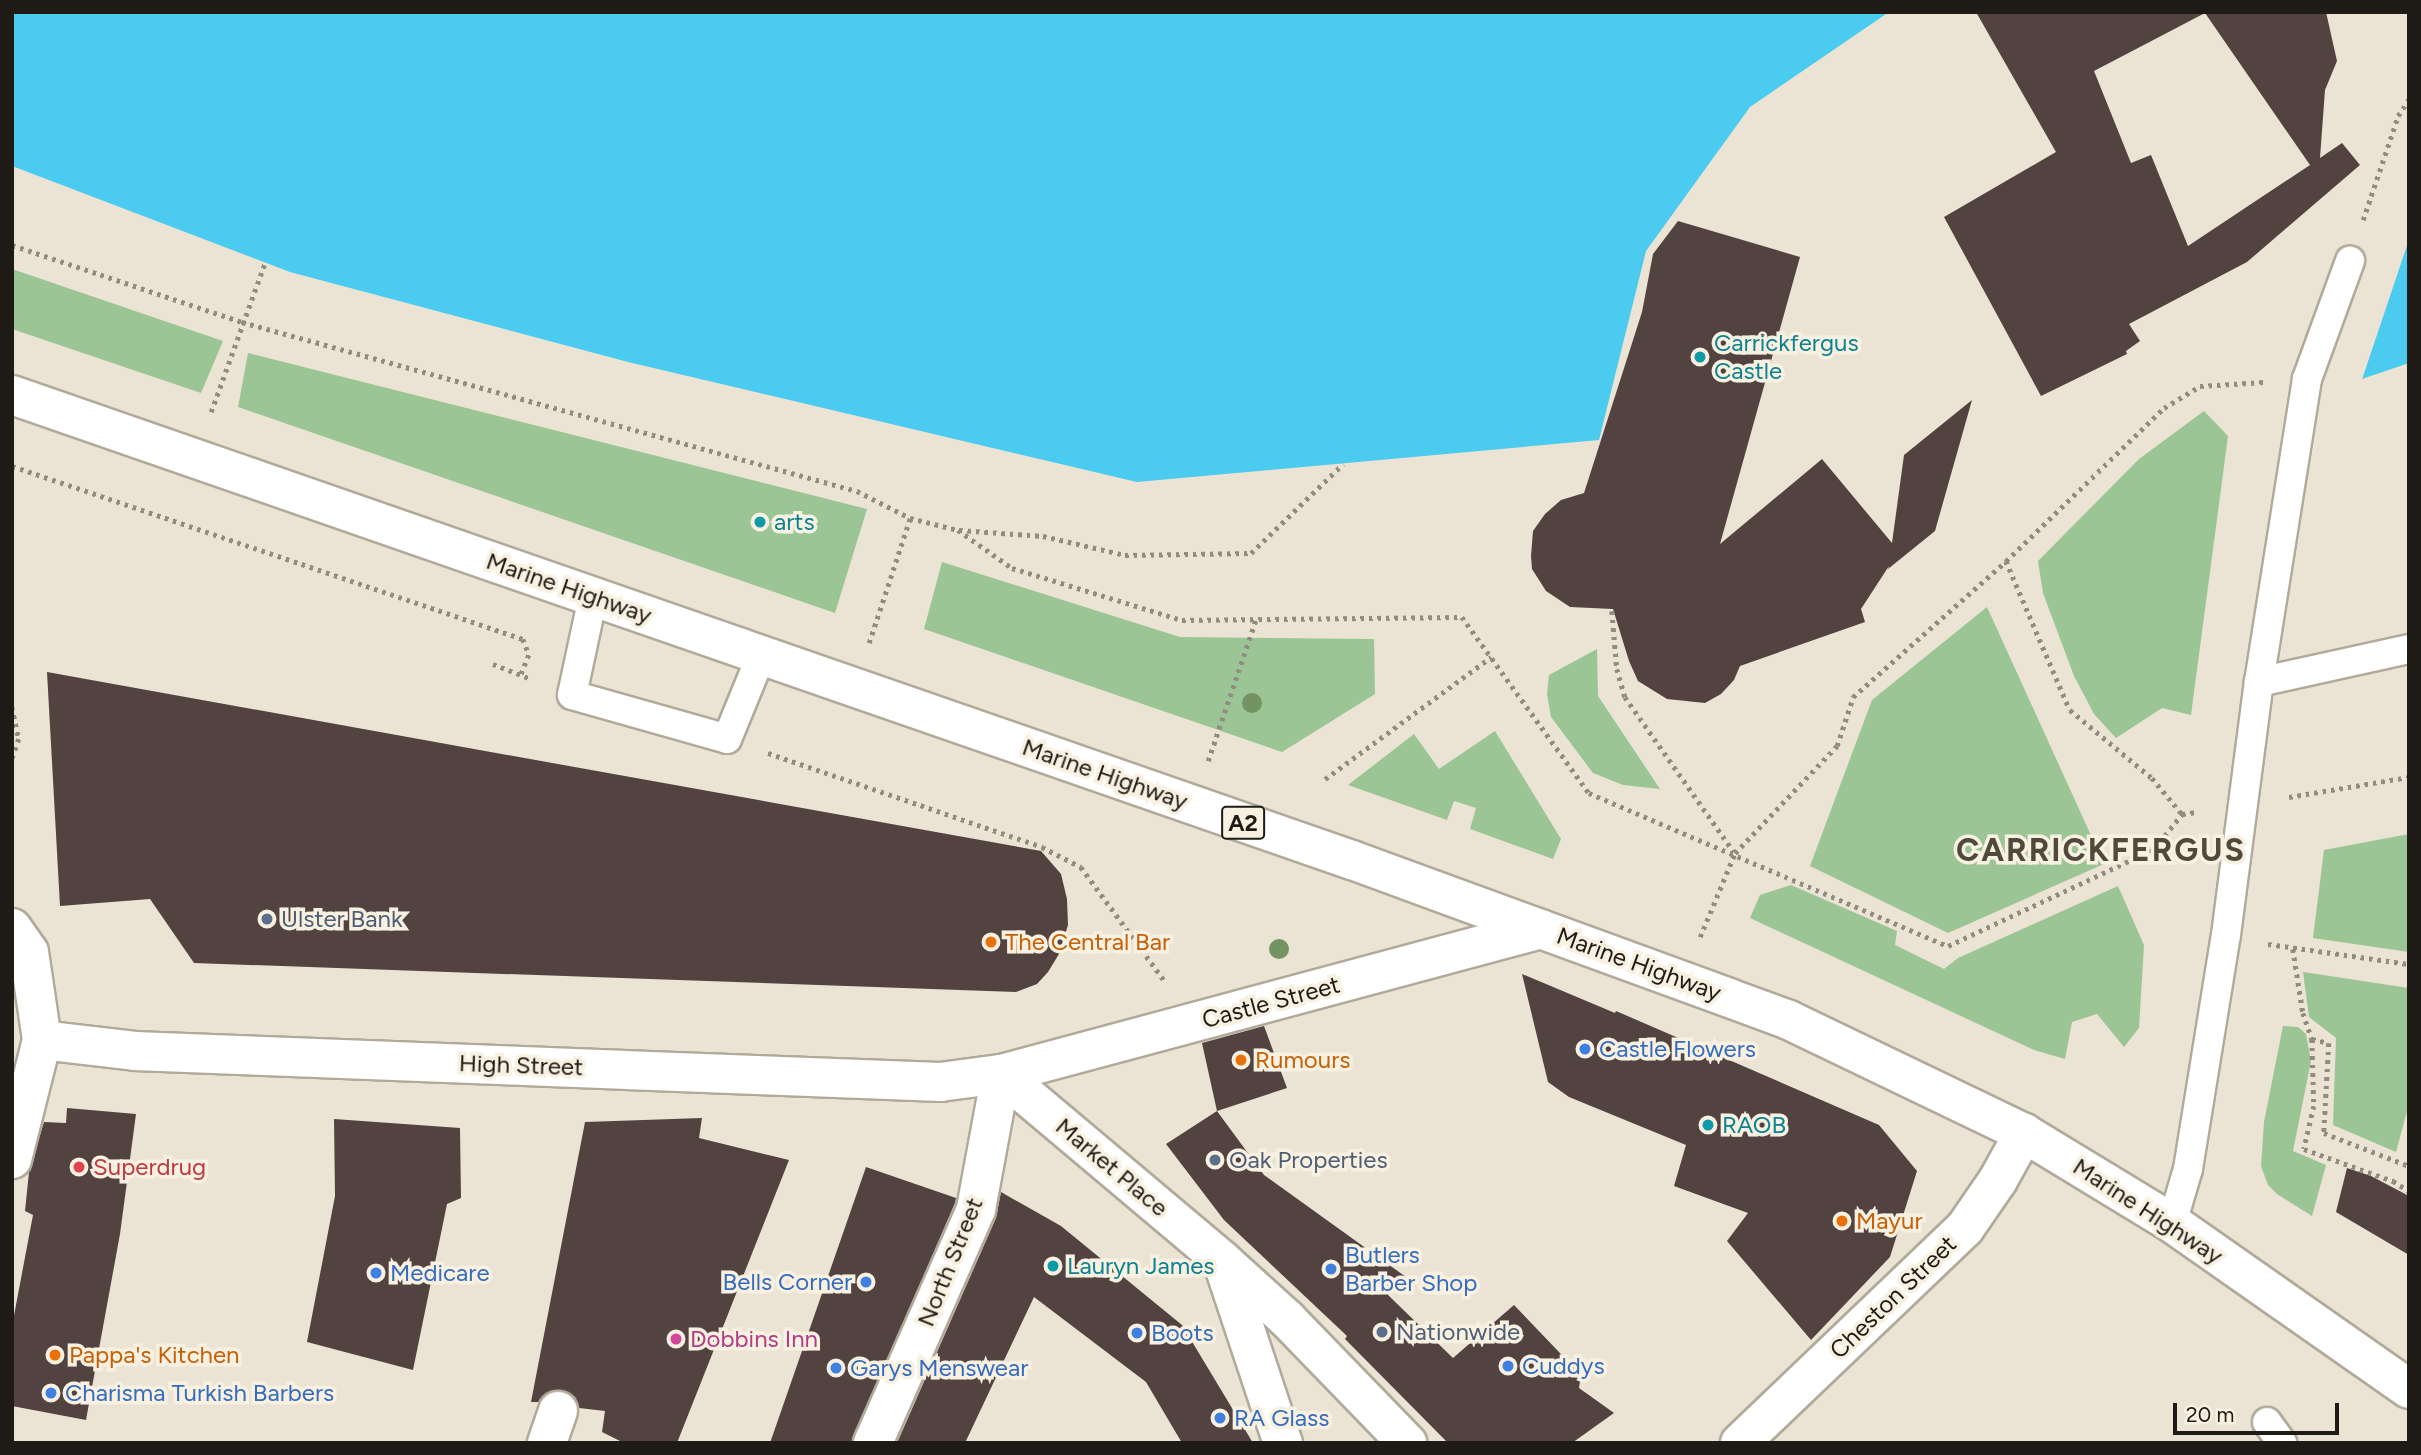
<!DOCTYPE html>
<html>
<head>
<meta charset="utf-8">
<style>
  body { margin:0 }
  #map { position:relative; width:2421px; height:1455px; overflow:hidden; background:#ebe3d3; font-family:Figtree,sans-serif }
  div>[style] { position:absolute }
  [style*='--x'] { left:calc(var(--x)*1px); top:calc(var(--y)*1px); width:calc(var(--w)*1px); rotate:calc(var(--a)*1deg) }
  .green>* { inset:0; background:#9bc595 }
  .water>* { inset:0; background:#4bcbef }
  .pier>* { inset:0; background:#ebe3d3 }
  .building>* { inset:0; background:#534340 }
  .path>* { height:4.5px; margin-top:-2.25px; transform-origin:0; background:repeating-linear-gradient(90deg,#918c80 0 3.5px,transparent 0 8.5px) }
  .roads { filter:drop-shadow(2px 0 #b1aa9b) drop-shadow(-2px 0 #b1aa9b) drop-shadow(0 2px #b1aa9b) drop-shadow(0 -2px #b1aa9b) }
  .service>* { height:28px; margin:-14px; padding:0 14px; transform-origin:14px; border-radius:14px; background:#fff }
  .pedestrian>* { height:38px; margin:-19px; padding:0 19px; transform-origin:19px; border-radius:19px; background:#fff }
  .minor>* { height:38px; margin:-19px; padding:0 19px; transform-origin:19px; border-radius:19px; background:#fff }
  .primary>* { height:38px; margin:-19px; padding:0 19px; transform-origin:19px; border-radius:19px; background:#fff }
  .trees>* { width:20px; height:20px; margin:-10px; border-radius:50%; background:#739363 }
  .dots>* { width:19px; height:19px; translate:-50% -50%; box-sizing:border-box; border:4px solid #f8f0e0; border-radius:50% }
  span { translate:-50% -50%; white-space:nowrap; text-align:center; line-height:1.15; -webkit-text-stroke:7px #f8f0e0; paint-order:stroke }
  .shield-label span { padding:2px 5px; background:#f8f0e0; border:2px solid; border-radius:5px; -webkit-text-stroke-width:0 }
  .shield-label { font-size:23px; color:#1e1b16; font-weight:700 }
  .culture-label { font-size:24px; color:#0d838f }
  .left { translate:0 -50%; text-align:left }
  .street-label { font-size:24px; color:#1e1b16 }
  .service-label { font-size:24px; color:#4e5e75 }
  .food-label { font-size:24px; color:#c56008 }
  .shop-label { font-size:24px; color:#366cbe }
  .right { translate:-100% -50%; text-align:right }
  .health-label { font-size:24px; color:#be3a42 }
  .hotel-label { font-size:24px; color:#b23c85 }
  .district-label { font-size:32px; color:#504a3d; font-weight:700; letter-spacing:2px }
  .frame { position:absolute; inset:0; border:14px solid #1e1b16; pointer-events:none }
  .scale { position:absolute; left:2173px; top:1403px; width:166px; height:32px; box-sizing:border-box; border:4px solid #1e1b16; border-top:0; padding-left:9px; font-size:21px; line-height:24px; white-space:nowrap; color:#1e1b16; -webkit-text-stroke:5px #f8f0e0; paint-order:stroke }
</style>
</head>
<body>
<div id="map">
  <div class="green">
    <i style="clip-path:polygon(12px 269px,223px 341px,201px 393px,12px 329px)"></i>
    <i style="clip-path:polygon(248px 353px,867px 509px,835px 613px,238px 407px)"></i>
    <i style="clip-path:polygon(2204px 411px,2228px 436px,2191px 715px,2162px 708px,2116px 738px,2094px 714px,2074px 676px,2043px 593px,2038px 561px,2139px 459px)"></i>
    <i style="clip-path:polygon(942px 562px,1180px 637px,1374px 639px,1375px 694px,1282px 752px,924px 629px)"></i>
    <i style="clip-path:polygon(1987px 607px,2104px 864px,1948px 933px,1810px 866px,1872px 700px)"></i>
    <i style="clip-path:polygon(1597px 649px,1598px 696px,1660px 789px,1623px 785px,1593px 773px,1551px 717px,1547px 694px,1549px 675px)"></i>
    <i style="clip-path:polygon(1495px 731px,1561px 839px,1553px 859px,1470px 829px,1476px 808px,1454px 801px,1447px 820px,1348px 785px,1414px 734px,1439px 769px)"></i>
    <i style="clip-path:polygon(2409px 834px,2409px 952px,2313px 938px,2324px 850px)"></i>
    <i style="clip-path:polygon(1791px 885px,1897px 931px,1895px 945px,1944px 969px,1958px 958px,2118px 886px,2144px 945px,2139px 1028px,2124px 1047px,2097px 1014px,2072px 1022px,2065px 1059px,2034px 1050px,1750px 918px,1760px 895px)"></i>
    <i style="clip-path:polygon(2303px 972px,2409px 988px,2409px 1104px,2396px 1152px,2333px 1125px,2336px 1038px,2309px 1017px)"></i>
    <i style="clip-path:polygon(2283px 1026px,2298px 1027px,2306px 1034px,2311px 1061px,2293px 1151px,2326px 1165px,2312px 1216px,2277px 1194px,2268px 1185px,2261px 1166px,2264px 1122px)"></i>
  </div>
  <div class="water">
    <i style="clip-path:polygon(12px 12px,1889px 12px,1750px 107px,1646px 251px,1599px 440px,1137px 482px,628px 362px,290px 272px,12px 166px)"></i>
    <i style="clip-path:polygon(2409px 239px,2409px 363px,2362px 379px)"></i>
  </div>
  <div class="pier">
    <i style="clip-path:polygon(2409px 236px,2409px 239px,2362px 379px,2359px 377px)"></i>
  </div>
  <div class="building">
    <i style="clip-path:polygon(evenodd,1976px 12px,2326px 12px,2337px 61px,2325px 90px,2320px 158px,2342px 143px,2360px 165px,2247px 262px,2129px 324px,2140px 341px,2126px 351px,2127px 354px,2041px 396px,1944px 217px,2056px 152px,1976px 12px,2205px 13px,2310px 165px,2188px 246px,2151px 155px,2131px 163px,2094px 71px,2205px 13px)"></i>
    <i style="clip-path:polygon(1678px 221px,1800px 257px,1720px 544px,1822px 459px,1892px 543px,1904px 455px,1972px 400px,1935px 531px,1888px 569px,1889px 566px,1861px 609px,1865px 622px,1740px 666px,1734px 680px,1721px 694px,1705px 703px,1667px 699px,1638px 681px,1629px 661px,1613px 609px,1570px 607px,1546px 591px,1532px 569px,1531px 556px,1533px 531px,1545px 514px,1561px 500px,1584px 493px,1642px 312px,1653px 254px)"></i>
    <i style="clip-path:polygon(47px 672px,1041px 851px,1061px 874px,1067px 899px,1068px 925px,1059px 954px,1048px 972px,1037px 984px,1016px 992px,194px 963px,150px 899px,60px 906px)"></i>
    <i style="clip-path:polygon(1522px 974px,1615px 1013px,1616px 1011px,1879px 1125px,1917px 1171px,1890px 1257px,1811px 1340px,1727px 1241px,1748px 1213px,1674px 1186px,1686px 1145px,1569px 1097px,1548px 1082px)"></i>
    <i style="clip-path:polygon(1264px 1026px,1287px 1088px,1217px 1111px,1202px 1043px)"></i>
    <i style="clip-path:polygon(67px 1108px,136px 1114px,120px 1234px,86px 1420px,12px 1406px,12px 1326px,33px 1215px,25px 1211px,29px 1172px,44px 1122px,66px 1123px)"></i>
    <i style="clip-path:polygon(1217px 1111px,1264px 1175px,1406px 1277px,1388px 1295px,1453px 1358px,1514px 1305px,1581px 1375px,1579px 1388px,1614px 1413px,1572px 1443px,1448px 1443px,1345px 1339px,1347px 1336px,1224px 1220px,1166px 1144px)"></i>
    <i style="clip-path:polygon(702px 1118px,699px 1138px,789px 1160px,677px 1443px,624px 1443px,602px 1432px,605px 1411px,579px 1408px,575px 1397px,566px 1391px,553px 1390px,538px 1402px,531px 1402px,585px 1122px)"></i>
    <i style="clip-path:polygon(334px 1119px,460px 1128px,461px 1198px,447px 1204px,413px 1370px,307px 1342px,335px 1196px)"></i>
    <i style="clip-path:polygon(866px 1167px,956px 1198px,955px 1203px,852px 1443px,770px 1443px)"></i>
    <i style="clip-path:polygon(2347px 1168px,2371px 1176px,2409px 1196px,2409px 1255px,2336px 1212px)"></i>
    <i style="clip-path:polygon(1001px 1192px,1061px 1226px,1182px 1325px,1253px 1443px,1182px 1443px,1146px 1382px,1034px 1297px,965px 1443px,897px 1443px,996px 1218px)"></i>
  </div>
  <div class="path">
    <i style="--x:2363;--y:220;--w:110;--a:-71.4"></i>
    <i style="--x:2398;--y:116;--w:20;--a:-57"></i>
    <i style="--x:12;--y:245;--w:243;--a:18.5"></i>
    <i style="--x:242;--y:322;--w:638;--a:15.37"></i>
    <i style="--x:857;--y:491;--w:59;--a:27"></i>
    <i style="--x:910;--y:518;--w:49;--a:14"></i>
    <i style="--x:958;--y:530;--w:66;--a:35.1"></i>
    <i style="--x:1012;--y:568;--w:178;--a:17"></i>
    <i style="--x:1182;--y:620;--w:280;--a:-0.6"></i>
    <i style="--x:1462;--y:617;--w:217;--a:54.2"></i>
    <i style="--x:1589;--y:793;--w:390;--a:23.1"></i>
    <i style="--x:1948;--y:946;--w:228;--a:-25.2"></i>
    <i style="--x:2154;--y:849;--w:45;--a:-51.3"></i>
    <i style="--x:2182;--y:814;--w:15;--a:-8"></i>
    <i style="--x:211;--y:412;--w:158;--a:-70.1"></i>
    <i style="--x:12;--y:466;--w:539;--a:18.7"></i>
    <i style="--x:523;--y:639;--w:17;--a:69"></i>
    <i style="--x:529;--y:655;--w:22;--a:112"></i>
    <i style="--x:959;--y:530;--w:84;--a:4.1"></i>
    <i style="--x:1043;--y:536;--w:84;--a:13"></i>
    <i style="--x:1125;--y:555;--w:126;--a:-0.9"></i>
    <i style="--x:1251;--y:553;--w:128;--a:-44.1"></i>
    <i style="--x:2006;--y:561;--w:162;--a:66.8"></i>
    <i style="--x:2070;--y:710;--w:107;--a:39.7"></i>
    <i style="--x:2152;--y:778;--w:47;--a:50.2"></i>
    <i style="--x:1612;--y:611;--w:58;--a:85.1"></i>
    <i style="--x:1617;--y:669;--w:29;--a:74"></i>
    <i style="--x:1625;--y:697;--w:189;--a:54.9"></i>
    <i style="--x:869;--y:643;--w:132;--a:-71.8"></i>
    <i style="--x:493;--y:664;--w:41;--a:21.5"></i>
    <i style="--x:12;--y:707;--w:33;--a:78"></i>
    <i style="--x:19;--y:739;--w:21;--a:109"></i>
    <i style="--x:768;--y:753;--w:290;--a:18.9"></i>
    <i style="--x:1042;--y:847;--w:44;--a:27.1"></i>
    <i style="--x:1081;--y:867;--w:140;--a:53.7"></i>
    <i style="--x:1208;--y:761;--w:150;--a:-71.3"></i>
    <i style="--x:1325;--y:779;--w:206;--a:-36.3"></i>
    <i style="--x:2289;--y:797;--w:122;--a:-9.5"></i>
    <i style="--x:1700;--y:937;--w:91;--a:-67.4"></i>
    <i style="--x:1735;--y:853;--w:148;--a:-46.4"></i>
    <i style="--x:1837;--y:746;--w:52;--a:-71.9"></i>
    <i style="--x:1853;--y:697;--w:205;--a:-41.6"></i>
    <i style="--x:2006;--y:561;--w:220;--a:-44.1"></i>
    <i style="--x:2164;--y:408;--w:42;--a:-31.4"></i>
    <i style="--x:2200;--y:386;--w:64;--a:-3.6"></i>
    <i style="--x:2268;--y:944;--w:142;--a:8.1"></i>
    <i style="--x:2293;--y:949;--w:65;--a:81.1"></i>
    <i style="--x:2303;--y:1013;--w:28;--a:71"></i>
    <i style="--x:2312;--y:1039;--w:17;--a:13"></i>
    <i style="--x:2329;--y:1043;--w:90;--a:93.2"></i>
    <i style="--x:2324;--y:1133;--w:91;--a:21.2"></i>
    <i style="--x:2312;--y:1039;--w:67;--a:88.3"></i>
    <i style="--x:2314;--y:1106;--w:44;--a:103.1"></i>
    <i style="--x:2304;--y:1149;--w:95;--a:19.8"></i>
    <i style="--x:2393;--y:1181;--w:19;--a:32"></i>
  </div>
  <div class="roads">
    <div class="service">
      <i style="--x:593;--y:597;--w:100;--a:102.1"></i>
      <i style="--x:572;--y:695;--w:161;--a:15.8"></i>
      <i style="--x:727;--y:739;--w:90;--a:-67.7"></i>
      <i style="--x:2259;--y:682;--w:154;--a:-12.4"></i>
      <i style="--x:2172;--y:1223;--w:56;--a:-73.5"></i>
      <i style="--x:2188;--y:1169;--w:237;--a:-80.8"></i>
      <i style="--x:2226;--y:935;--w:255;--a:-82.6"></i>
      <i style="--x:2259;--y:682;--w:307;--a:-81"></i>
      <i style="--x:2307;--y:379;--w:126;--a:-70"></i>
      <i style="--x:2267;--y:1422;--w:26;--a:54"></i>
    </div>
    <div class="pedestrian">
      <i style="--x:1223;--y:1263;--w:190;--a:71.6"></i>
      <i style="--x:873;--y:1443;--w:256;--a:-66.2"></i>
      <i style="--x:976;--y:1209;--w:137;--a:-79.5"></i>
      <i style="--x:1001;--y:1074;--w:290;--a:40.1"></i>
      <i style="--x:1223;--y:1261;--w:86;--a:42.2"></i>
      <i style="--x:1287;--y:1319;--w:173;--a:45.9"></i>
    </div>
    <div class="minor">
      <i style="--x:12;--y:928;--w:29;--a:55"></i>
      <i style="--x:29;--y:952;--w:89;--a:81.6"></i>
      <i style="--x:42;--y:1040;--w:123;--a:104.1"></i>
      <i style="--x:42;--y:1040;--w:94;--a:6.7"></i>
      <i style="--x:135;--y:1051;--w:806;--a:2.21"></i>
      <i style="--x:940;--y:1082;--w:62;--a:-7.5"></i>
      <i style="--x:1001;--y:1074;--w:559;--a:-15.03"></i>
      <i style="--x:547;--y:1443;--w:34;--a:-71"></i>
      <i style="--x:1740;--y:1443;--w:311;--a:-43.7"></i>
      <i style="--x:1965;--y:1228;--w:58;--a:-55.5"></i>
      <i style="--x:1998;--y:1180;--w:54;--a:-61"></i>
    </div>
    <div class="primary">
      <i style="--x:12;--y:395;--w:1418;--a:19.14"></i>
      <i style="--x:1352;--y:860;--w:465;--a:20.1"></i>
      <i style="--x:1789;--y:1020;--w:261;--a:25.7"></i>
      <i style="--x:2024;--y:1133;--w:173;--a:31.3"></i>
      <i style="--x:2172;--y:1223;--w:289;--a:35"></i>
    </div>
  </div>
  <div class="trees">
    <i style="left:1252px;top:703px"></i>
    <i style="left:1279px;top:949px"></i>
  </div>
  <div class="dots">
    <i style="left:1700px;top:357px;background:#0f9aa8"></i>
    <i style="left:760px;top:522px;background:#0f9aa8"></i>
    <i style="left:267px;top:919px;background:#5c6f8a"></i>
    <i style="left:991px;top:942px;background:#e8710a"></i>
    <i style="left:1585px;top:1049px;background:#3f7fe0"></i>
    <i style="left:1241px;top:1060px;background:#e8710a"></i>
    <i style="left:1708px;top:1125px;background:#0f9aa8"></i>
    <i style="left:1215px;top:1160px;background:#5c6f8a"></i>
    <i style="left:79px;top:1167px;background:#e0444e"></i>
    <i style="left:1842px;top:1221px;background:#e8710a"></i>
    <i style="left:1053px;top:1266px;background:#0f9aa8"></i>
    <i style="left:1331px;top:1269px;background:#3f7fe0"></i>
    <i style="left:376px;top:1273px;background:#3f7fe0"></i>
    <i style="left:866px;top:1282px;background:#3f7fe0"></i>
    <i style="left:1382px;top:1332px;background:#5c6f8a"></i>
    <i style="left:1137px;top:1333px;background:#3f7fe0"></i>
    <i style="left:676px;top:1339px;background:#d1479c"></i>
    <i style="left:55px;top:1355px;background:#e8710a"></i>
    <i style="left:1508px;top:1366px;background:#3f7fe0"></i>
    <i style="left:836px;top:1368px;background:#3f7fe0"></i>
    <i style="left:51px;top:1393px;background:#3f7fe0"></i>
    <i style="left:1220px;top:1418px;background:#3f7fe0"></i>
  </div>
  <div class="shield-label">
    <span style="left:1243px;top:823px">A2</span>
  </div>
  <div class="culture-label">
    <span class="left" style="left:1714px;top:357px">Carrickfergus<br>Castle</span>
    <span class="left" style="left:774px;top:522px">arts</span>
    <span class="left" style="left:1722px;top:1125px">RAOB</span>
    <span class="left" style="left:1067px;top:1266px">Lauryn James</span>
  </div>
  <div class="street-label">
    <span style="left:569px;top:588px;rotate:19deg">Marine Highway</span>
    <span style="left:1105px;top:774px;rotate:19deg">Marine Highway</span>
    <span style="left:1639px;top:964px;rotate:20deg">Marine Highway</span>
    <span style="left:1271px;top:1002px;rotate:-15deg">Castle Street</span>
    <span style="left:521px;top:1065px;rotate:2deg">High Street</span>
    <span style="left:1112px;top:1167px;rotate:40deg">Market Place</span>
    <span style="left:2148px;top:1211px;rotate:33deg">Marine Highway</span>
    <span style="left:950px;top:1262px;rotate:-68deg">North Street</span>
    <span style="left:1893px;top:1297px;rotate:-44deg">Cheston Street</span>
  </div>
  <div class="service-label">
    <span class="left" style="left:281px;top:919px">Ulster Bank</span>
    <span class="left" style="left:1229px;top:1160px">Oak Properties</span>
    <span class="left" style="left:1396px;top:1332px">Nationwide</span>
  </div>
  <div class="food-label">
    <span class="left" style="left:1005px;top:942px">The Central Bar</span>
    <span class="left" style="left:1255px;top:1060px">Rumours</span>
    <span class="left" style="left:1856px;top:1221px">Mayur</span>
    <span class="left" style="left:69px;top:1355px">Pappa's Kitchen</span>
  </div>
  <div class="shop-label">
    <span class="left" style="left:1599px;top:1049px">Castle Flowers</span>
    <span class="left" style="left:1345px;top:1269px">Butlers<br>Barber Shop</span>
    <span class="left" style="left:390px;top:1273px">Medicare</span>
    <span class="right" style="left:852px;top:1282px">Bells Corner</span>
    <span class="left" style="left:1151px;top:1333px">Boots</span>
    <span class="left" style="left:1522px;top:1366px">Cuddys</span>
    <span class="left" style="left:850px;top:1368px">Garys Menswear</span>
    <span class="left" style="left:65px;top:1393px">Charisma Turkish Barbers</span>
    <span class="left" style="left:1234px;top:1418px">RA Glass</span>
  </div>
  <div class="health-label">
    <span class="left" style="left:93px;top:1167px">Superdrug</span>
  </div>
  <div class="hotel-label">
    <span class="left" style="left:690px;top:1339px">Dobbins Inn</span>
  </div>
  <div class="district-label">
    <span style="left:2101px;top:850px">CARRICKFERGUS</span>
  </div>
  <div class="frame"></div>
  <div class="scale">20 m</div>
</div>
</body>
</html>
